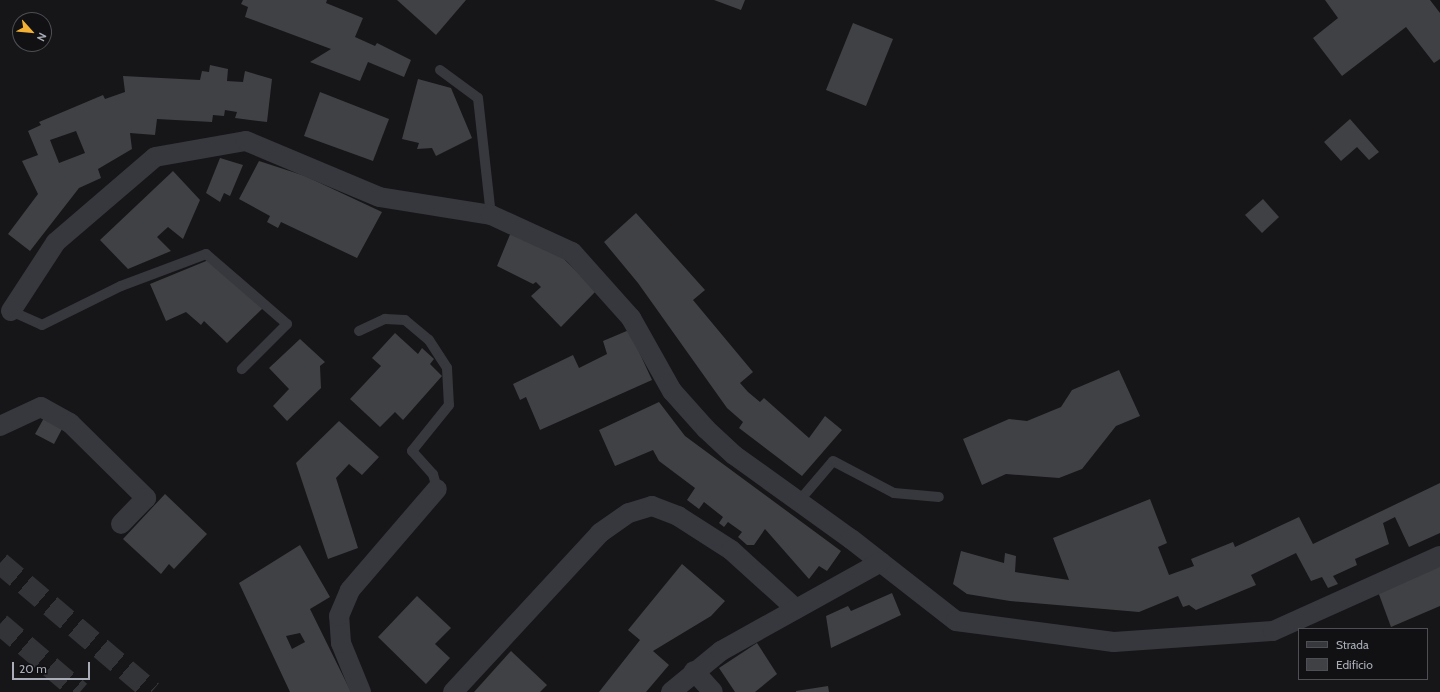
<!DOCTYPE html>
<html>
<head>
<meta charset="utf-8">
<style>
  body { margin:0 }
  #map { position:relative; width:1440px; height:692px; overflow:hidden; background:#161618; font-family:Cabin,sans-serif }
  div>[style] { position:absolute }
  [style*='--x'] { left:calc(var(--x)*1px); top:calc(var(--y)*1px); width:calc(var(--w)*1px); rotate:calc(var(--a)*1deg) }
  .building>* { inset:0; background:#404145 }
  .motorway-tunnel>* { height:22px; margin-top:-11px; transform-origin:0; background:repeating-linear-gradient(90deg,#333438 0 22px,transparent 0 33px) }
  .service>* { height:10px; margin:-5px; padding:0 5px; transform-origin:5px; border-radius:5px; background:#37383d }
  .minor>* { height:20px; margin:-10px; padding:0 10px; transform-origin:10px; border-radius:10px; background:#37383d }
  span { translate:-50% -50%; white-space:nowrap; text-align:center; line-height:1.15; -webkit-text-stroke:3.5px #111113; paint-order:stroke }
  .legend { position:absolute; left:1298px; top:628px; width:130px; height:52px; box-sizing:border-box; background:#111113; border:1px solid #4d4f55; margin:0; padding:5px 7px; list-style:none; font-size:12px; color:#a8adb8 }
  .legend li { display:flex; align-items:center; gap:8px; height:20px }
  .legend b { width:20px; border:1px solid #4d4f55 }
  .north { position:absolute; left:12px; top:12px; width:40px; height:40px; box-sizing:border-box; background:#111113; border:1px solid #4d4f55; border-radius:50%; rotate:117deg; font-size:11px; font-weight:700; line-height:16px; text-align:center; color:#a8adb8 }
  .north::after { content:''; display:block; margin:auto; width:14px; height:18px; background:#f2b134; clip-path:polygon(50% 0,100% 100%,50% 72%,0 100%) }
  .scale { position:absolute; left:12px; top:662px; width:78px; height:18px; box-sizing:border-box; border:2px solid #a8adb8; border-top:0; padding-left:5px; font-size:12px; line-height:14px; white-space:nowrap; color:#a8adb8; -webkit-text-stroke:3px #111113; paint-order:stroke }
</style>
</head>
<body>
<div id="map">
  <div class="building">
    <i style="clip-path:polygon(243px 0,327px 0,326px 3px,363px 18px,355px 37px,375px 46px,377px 43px,411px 60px,404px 77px,368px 62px,360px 81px,310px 62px,331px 49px,245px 17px,248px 7px,241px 4px)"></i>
    <i style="clip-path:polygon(397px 0,466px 0,436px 35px)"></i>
    <i style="clip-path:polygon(714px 0,745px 0,741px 10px)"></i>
    <i style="clip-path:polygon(1325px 0,1430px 0,1440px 13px,1440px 59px,1434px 63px,1406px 27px,1342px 76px,1313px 38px,1338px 18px)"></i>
    <i style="clip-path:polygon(853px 23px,893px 39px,866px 106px,826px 90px)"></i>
    <i style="clip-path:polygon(evenodd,210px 65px,228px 69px,227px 81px,243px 82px,245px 71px,272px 79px,267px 122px,235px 118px,237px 112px,225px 110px,224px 116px,213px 115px,212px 122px,157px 119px,155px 135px,130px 133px,132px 149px,98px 169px,101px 178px,79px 188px,30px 251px,8px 234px,38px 194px,22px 161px,38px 155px,28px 131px,41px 125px,39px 122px,103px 95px,105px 99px,125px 92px,123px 76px,200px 80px,202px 71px,209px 72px,210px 65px,76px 131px,85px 153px,59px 163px,50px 140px,76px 131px)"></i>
    <i style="clip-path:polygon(418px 79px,451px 88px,472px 138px,436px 156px,432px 148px,417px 149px,419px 143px,402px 139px)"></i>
    <i style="clip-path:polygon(320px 92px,389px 119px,373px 161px,304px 136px)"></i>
    <i style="clip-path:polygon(1350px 119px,1379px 152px,1369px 160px,1357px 147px,1341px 161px,1324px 142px)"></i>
    <i style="clip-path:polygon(220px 158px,243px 165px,230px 196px,224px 193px,220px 202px,206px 193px)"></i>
    <i style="clip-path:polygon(259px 161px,305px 176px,382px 212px,357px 258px,281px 222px,278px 228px,267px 222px,270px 216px,239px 199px)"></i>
    <i style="clip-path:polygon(173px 171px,200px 200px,183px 239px,168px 227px,157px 237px,171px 251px,128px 269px,100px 240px)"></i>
    <i style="clip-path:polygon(1263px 199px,1279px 217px,1262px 233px,1245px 215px)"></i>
    <i style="clip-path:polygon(636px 213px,705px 290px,693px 300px,753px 372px,740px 383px,748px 392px,760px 402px,764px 398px,809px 438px,825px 416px,842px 430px,802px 476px,739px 428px,743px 422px,727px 408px,638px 283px,604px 242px)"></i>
    <i style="clip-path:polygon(511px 232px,561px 256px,596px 291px,561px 327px,531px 296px,541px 287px,536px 282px,533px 284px,497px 266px)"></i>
    <i style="clip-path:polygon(211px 259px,263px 308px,227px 343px,204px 321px,201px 325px,186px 312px,166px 321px,150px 284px)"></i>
    <i style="clip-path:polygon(629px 330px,652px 380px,540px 430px,526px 397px,520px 400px,513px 384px,573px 355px,579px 368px,607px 354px,603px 341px)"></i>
    <i style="clip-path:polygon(395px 333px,418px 354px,422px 348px,434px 359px,430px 364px,442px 376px,403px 420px,395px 412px,380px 427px,350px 399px,381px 366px,372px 358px)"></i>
    <i style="clip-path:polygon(300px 339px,325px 362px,320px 366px,321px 388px,287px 421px,273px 406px,289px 389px,269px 368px)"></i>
    <i style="clip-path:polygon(1119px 370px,1140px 416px,1116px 426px,1082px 469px,1059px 478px,1006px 474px,982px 485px,963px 439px,1009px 419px,1027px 421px,1061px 407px,1072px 390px)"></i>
    <i style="clip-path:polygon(659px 402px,685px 436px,841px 551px,827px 571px,819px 566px,809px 579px,765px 529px,754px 545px,747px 545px,738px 537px,742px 532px,728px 522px,724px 527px,719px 523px,723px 517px,704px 502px,699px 509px,687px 500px,695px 488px,659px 461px,653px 450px,615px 466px,599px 430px)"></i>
    <i style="clip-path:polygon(44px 418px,62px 429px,54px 444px,35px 434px)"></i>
    <i style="clip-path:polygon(339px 421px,379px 457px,362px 475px,349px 464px,336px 478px,358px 548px,328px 559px,296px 463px)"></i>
    <i style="clip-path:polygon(1440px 483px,1440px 533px,1409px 547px,1395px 517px,1383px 523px,1389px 544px,1355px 559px,1357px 565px,1333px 576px,1338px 584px,1328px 588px,1322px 577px,1311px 581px,1296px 553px,1251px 575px,1256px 585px,1196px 610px,1189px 605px,1183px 607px,1178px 596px,1139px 612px,1010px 601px,967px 594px,953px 584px,961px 551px,1004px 563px,1005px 553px,1016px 556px,1015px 572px,1069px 580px,1053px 538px,1150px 499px,1167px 543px,1158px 547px,1169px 575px,1194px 566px,1191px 559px,1233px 542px,1235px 547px,1299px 517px,1313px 544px)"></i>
    <i style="clip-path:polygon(165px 494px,207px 534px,174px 569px,169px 564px,161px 574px,123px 539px)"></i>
    <i style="clip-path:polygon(evenodd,300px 545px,330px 597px,310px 609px,351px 692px,290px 692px,239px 583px,300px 545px,300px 633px,305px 642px,292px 649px,286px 636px,300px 633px)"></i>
    <i style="clip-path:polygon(1440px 563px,1440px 606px,1391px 627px,1377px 589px)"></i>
    <i style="clip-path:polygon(682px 564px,725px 601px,711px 616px,653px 651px,669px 665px,646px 692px,599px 692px,640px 640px,628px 630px)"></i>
    <i style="clip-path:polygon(892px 593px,901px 615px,831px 648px,826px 616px,848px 606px,851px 611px)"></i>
    <i style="clip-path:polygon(417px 596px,451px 628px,435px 644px,450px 658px,426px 684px,378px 637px)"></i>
    <i style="clip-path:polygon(757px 643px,777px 674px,755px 692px,735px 692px,719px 668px)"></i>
    <i style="clip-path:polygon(511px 651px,547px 685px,540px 692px,474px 692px)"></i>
    <i style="clip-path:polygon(828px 686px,829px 692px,796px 692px,796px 691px)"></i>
  </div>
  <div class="motorway-tunnel">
    <i style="--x:0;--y:563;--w:199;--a:40.3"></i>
    <i style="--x:0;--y:624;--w:105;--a:40.4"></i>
  </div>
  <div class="service">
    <i style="--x:440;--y:70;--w:47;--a:36.4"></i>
    <i style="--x:478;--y:98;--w:118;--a:83.7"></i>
    <i style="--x:11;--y:311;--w:34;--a:24"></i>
    <i style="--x:42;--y:325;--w:88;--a:-26.3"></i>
    <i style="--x:121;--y:286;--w:91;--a:-20.6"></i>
    <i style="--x:206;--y:254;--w:107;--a:40.8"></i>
    <i style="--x:287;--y:324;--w:64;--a:135"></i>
    <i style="--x:359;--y:331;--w:29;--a:-25"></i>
    <i style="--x:385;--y:319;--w:20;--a:3"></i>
    <i style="--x:405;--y:320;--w:31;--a:40"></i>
    <i style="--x:429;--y:340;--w:33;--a:57"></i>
    <i style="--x:447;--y:368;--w:37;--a:87"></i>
    <i style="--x:449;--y:405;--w:59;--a:128.8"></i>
    <i style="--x:412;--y:451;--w:31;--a:48"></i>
    <i style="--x:433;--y:474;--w:16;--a:75"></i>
    <i style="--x:799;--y:501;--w:52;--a:-49.6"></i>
    <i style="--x:833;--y:461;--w:69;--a:27.7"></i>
    <i style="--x:894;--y:493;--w:45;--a:5.1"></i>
  </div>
  <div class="minor">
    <i style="--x:11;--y:311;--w:82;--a:-56.9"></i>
    <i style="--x:56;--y:242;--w:130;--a:-40.6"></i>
    <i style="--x:155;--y:157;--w:92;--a:-10"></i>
    <i style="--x:246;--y:141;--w:144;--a:22.8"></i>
    <i style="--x:379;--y:197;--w:113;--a:9.1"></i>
    <i style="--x:491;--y:215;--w:89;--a:24.6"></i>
    <i style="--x:572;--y:252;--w:89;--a:48.2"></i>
    <i style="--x:631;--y:318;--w:84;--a:60.7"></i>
    <i style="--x:672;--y:391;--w:51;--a:48.2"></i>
    <i style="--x:706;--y:429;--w:38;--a:43"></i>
    <i style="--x:734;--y:455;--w:144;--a:35.7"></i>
    <i style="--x:851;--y:539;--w:133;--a:38"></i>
    <i style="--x:956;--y:621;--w:159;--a:7.6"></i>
    <i style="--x:1114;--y:642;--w:159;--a:-4"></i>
    <i style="--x:1273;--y:631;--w:183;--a:-24.2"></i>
    <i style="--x:0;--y:426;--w:45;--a:-24.9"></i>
    <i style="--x:41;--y:407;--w:33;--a:29"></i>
    <i style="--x:70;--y:423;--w:107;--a:44.6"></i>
    <i style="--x:146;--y:498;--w:36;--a:134"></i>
    <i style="--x:694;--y:671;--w:28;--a:48"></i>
    <i style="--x:361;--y:692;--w:53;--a:-112.2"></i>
    <i style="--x:341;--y:643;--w:27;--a:-94"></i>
    <i style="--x:339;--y:616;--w:28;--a:-67"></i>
    <i style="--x:350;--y:590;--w:133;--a:-49.3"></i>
    <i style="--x:453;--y:692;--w:217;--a:-47.2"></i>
    <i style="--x:600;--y:533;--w:35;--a:-35"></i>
    <i style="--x:629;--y:513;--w:24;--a:-17"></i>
    <i style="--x:652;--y:506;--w:28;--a:21"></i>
    <i style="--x:678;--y:516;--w:63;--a:32.7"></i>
    <i style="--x:731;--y:550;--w:88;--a:42.2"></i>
    <i style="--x:671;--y:692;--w:65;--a:-39.4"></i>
    <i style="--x:721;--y:651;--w:183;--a:-29.1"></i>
  </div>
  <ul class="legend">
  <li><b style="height:5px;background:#37383d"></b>Strada</li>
  <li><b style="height:11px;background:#404145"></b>Edificio</li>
  </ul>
  <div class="north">N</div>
  <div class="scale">20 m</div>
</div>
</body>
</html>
